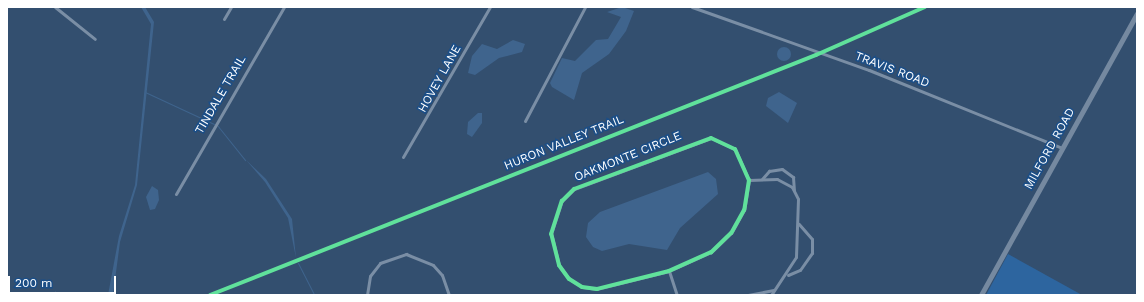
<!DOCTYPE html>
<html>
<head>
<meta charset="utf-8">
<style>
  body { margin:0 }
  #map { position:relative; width:1144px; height:302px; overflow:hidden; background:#334f6f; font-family:"Work Sans",sans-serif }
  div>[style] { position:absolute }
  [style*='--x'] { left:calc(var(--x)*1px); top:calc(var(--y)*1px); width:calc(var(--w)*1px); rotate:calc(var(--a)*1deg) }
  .green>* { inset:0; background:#2d659f }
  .water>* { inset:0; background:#3f648d }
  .round { border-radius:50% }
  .stream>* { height:1px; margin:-0.5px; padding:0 0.5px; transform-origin:0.5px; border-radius:0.5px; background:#3f648d }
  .street>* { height:3px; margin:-1.5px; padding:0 1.5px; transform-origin:1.5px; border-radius:1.5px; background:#7a8ea5 }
  .secondary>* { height:4.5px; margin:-2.25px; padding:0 2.25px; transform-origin:2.25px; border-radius:2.25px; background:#7589a0 }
  .cycleway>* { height:4px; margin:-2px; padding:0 2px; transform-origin:2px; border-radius:2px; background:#60e19b }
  span { translate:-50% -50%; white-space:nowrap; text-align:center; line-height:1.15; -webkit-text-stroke:3px #1a4e88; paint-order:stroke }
  .street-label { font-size:12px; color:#fff }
  .frame { position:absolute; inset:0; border:8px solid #fff; pointer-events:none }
  .scale { position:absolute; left:8px; top:276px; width:108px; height:18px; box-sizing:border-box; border:2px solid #fff; border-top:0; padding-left:5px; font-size:12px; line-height:14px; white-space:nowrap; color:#fff; -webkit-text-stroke:3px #1a4e88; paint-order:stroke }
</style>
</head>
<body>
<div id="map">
  <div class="green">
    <i style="clip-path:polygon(1008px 254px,1082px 295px,986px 295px)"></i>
  </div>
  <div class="water">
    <i style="clip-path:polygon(141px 7px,145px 7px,154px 22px,137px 185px,120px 242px,113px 295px,108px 295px,119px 236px,135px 185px,151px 24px)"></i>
    <i style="clip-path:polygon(622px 7px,634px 11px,626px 31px,609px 54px,582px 73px,574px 100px,552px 87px,550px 83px,562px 58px,575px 61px,596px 40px,608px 39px,621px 17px,607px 12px)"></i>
    <i style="clip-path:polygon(513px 40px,525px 44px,522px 52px,499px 58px,475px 75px,468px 73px,472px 56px,482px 44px,497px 49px)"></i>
    <i class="round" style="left:777px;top:47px;width:14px;height:14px"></i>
    <i style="clip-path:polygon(779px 92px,797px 103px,788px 123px,766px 106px,768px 98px)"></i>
    <i style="clip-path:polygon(478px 113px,482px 113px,482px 123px,472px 137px,467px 134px,468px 122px)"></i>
    <i style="clip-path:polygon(246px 160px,266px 179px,292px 219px,296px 258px,288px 218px,265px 182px)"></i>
    <i style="clip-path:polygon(708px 172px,716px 179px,718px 194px,680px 228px,667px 250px,629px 244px,602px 251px,593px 247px,586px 237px,588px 223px,600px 212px)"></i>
    <i style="clip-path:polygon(152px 186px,158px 190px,159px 200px,155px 209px,150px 210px,146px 197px)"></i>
  </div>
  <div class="stream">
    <i style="--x:145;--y:92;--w:76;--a:24.9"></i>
    <i style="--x:217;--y:125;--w:45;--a:51.3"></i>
    <i style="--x:298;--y:263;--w:36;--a:63"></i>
  </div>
  <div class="street">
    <i style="--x:55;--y:7;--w:51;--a:38.7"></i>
    <i style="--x:692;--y:7;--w:188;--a:19.6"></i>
    <i style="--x:869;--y:70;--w:208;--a:22"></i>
    <i style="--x:224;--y:19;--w:14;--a:-60"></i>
    <i style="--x:525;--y:121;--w:129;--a:-62.2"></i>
    <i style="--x:711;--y:138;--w:26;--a:25"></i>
    <i style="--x:735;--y:149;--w:34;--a:66"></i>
    <i style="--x:749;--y:180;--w:30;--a:99"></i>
    <i style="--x:744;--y:210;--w:26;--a:119"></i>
    <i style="--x:731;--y:233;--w:28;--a:136"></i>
    <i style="--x:711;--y:252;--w:46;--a:155.7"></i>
    <i style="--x:669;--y:271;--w:74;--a:166"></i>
    <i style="--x:597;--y:289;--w:15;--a:-172"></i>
    <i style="--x:582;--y:287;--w:15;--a:-148"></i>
    <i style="--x:569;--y:279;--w:17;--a:-126"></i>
    <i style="--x:559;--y:265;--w:32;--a:-104"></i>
    <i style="--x:551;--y:234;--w:35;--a:-72"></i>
    <i style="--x:562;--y:201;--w:17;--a:-45"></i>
    <i style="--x:574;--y:189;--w:146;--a:-20.4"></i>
    <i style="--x:403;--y:157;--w:173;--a:-59.9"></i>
    <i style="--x:762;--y:179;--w:11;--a:-49"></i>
    <i style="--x:769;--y:171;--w:13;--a:-9"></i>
    <i style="--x:782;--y:169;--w:14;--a:36"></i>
    <i style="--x:793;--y:177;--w:13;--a:86"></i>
    <i style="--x:749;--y:180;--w:28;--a:-2"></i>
    <i style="--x:777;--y:179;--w:17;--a:28"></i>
    <i style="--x:792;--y:187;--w:13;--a:63"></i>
    <i style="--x:798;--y:199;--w:58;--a:92"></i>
    <i style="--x:796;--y:257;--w:45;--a:123.3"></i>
    <i style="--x:176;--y:194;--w:216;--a:-60"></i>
    <i style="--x:669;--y:271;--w:25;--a:72"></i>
    <i style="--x:788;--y:275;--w:13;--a:-23"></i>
    <i style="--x:800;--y:270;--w:21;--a:-55"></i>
    <i style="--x:812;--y:253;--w:14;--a:-90"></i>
    <i style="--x:812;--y:239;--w:20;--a:-131"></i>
    <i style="--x:53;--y:295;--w:3;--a:-45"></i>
    <i style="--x:367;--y:295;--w:19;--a:-81"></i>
    <i style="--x:370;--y:276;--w:16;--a:-52"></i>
    <i style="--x:380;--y:263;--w:28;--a:-19"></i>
    <i style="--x:406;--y:254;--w:29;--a:22"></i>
    <i style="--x:433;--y:265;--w:13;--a:48"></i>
    <i style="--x:442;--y:275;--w:21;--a:71"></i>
    <i style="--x:748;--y:295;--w:26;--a:-11"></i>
  </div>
  <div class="secondary">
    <i style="--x:981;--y:295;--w:321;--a:-61"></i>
  </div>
  <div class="cycleway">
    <i style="--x:711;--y:138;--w:26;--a:25"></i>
    <i style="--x:735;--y:149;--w:34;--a:66"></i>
    <i style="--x:749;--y:180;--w:30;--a:99"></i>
    <i style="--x:744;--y:210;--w:26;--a:119"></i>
    <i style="--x:731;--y:233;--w:28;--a:136"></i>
    <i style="--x:711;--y:252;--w:46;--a:155.7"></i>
    <i style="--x:669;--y:271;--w:74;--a:166"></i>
    <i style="--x:597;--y:289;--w:15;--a:-172"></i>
    <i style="--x:582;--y:287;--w:15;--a:-148"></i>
    <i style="--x:569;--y:279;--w:17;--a:-126"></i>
    <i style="--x:559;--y:265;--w:32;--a:-104"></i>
    <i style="--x:551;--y:234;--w:35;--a:-72"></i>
    <i style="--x:562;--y:201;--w:17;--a:-45"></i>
    <i style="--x:574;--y:189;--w:146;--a:-20.4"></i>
    <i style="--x:210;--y:295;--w:652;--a:-21.61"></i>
    <i style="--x:816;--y:55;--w:119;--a:-23.8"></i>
  </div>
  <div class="street-label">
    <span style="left:892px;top:70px;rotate:21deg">TRAVIS ROAD</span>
    <span style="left:440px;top:79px;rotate:-61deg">HOVEY LANE</span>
    <span style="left:221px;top:95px;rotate:-60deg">TINDALE TRAIL</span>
    <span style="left:564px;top:143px;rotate:-22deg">HURON VALLEY TRAIL</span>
    <span style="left:1050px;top:149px;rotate:-61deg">MILFORD ROAD</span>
    <span style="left:628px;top:157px;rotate:-22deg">OAKMONTE CIRCLE</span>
  </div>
  <div class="frame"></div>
  <div class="scale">200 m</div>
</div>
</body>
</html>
